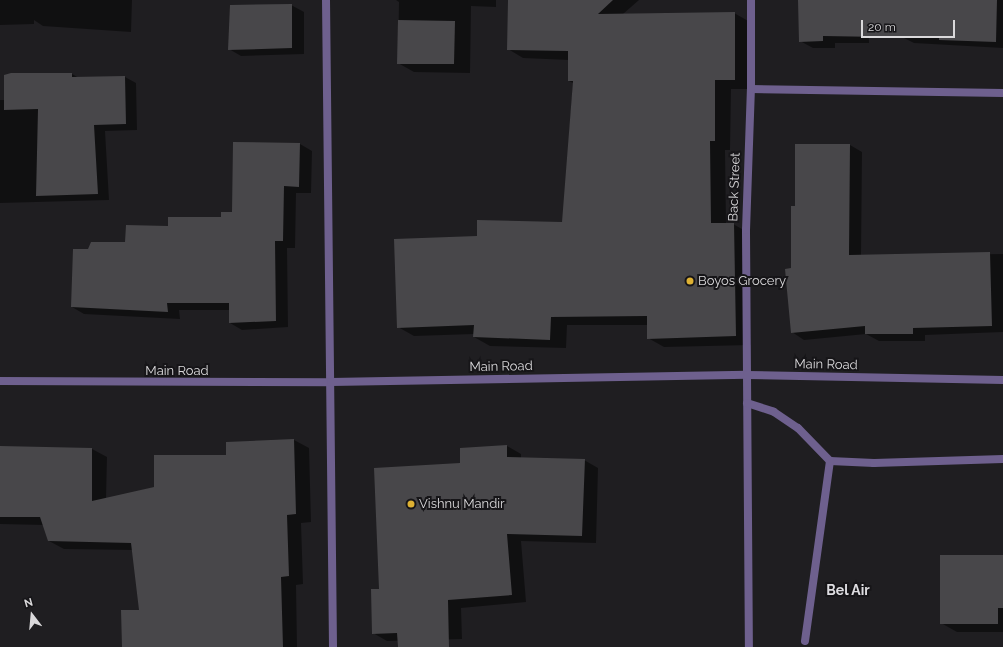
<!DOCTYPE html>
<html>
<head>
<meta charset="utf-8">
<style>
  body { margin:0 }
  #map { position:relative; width:1003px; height:647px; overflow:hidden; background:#1f1e21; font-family:Raleway,sans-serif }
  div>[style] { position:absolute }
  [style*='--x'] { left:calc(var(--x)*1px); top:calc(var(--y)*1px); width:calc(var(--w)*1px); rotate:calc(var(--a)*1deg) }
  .shadow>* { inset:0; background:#0007 }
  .building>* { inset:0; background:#48474a }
  .lane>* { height:8px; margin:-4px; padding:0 4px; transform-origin:4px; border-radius:4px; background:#6e608e }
  .street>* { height:8px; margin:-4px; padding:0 4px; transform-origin:4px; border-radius:4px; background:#6e608e }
  .dots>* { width:11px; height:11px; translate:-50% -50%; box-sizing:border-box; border:2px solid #161518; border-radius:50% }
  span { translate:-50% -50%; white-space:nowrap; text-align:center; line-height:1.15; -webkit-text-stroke:4px #161518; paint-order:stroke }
  .street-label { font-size:13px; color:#dad9db }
  .poi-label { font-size:13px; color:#dad9db }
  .left { translate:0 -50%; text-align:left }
  .neighbourhood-label { font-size:14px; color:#dedde1; font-weight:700 }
  .north { position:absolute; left:12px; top:595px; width:40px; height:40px; -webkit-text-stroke:3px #161518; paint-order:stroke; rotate:344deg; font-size:11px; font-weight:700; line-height:16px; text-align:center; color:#dad9db }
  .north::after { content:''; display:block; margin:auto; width:14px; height:18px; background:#dad9db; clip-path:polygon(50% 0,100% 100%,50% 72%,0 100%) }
  .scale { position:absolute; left:861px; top:20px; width:94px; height:18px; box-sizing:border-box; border:2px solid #dad9db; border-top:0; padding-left:5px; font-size:12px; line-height:14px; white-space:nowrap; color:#dad9db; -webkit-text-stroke:3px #161518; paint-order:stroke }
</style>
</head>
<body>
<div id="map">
  <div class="shadow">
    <i style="clip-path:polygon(0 0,132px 0,131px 32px,43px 26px,34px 20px,34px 24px,0 25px)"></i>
    <i style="clip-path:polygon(396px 0,496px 0,496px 7px,471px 6px,470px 73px,414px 72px,398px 63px,399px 2px)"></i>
    <i style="clip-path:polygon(509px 0,639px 0,623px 14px,734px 13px,750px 22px,750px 89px,731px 89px,730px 150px,725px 150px,726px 224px,733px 224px,749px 233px,751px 345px,664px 347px,648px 338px,648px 325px,567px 325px,566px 348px,490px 346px,474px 337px,474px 334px,414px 336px,398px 327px,478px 237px,563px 223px,573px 83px,569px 81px,569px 60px,523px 58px,508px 49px)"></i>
    <i style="clip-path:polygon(800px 0,868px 0,869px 43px,835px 43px,835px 48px,813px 48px,800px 41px)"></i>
    <i style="clip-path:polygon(902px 0,1003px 0,1003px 48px,914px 43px,902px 37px)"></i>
    <i style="clip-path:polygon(291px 5px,304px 12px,304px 54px,241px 56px,229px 49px)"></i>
    <i style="clip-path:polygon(72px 74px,79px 78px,125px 77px,136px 83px,137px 130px,105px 131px,109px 200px,0 203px,0 100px,5px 100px)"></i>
    <i style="clip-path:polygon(300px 144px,312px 151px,311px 193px,296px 193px,295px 248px,287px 248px,288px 327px,242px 330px,230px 323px,230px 310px,179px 310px,180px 319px,84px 314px,72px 307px,89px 250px,126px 243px,169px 227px,222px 218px,233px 213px)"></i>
    <i style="clip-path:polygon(850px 145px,862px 152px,861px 256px,1003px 254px,1003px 332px,925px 335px,925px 341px,879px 341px,866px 334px,804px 340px,792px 332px,792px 269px,796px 207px)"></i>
    <i style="clip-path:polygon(294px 440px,309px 448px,311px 522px,301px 523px,303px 584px,296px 585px,297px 647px,123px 647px,140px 611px,133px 550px,64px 549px,49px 541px,44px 525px,0 524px,0 447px,92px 449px,107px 457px,106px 499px,155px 487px,227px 456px)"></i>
    <i style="clip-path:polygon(507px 446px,521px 454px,521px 458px,584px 460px,598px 468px,596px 543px,521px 541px,526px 602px,461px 608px,462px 639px,387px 641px,373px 633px,381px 590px,461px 464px)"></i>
    <i style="clip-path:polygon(1003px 556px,1003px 632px,957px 632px,941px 623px)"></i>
  </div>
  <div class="building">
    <i style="clip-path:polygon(508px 0,613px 0,598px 14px,735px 12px,735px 80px,715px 80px,715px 141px,710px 141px,711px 223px,734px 223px,736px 336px,647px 339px,647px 316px,551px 317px,550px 340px,473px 337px,474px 325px,397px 328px,394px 239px,477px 236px,477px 220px,562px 222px,573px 81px,568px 81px,568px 51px,507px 50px)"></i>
    <i style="clip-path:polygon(798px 0,997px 0,996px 42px,939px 40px,939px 38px,823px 36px,823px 41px,799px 42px)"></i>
    <i style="clip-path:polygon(292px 4px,292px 48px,228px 50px,230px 5px)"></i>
    <i style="clip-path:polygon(398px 20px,455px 21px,454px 64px,397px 64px)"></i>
    <i style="clip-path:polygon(11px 73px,72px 73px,72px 77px,125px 76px,126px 124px,94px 125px,98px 194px,36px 196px,38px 109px,4px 110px,4px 75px)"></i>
    <i style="clip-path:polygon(233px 142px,300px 143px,299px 187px,284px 186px,283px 241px,275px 241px,276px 321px,229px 323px,229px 303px,167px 303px,168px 312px,71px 307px,73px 249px,88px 249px,91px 242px,125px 242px,126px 225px,168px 226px,168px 217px,221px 217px,221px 212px,232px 212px)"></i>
    <i style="clip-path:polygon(795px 144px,850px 144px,849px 255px,990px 252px,992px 326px,913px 328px,913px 334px,865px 334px,865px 326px,791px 333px,785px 269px,791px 268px,791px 206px,795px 206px)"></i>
    <i style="clip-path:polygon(294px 439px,296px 514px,287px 515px,289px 576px,281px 577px,283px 647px,122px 647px,121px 610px,139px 610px,131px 543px,48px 541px,40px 517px,0 517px,0 446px,92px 448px,92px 501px,154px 487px,154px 455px,226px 455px,226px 442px)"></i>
    <i style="clip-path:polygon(507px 445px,507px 457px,585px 459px,582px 536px,507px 534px,512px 595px,448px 600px,449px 647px,398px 647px,397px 633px,372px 634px,371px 589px,379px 589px,374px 468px,460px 463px,460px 448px)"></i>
    <i style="clip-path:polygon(940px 555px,1003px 555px,1003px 608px,998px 608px,998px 624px,940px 624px)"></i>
  </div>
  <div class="lane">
    <i style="--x:747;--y:375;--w:272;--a:89.6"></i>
    <i style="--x:747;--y:403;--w:28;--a:18"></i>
    <i style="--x:774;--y:412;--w:29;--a:34"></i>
    <i style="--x:798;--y:428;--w:46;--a:45.9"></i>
    <i style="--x:830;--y:461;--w:44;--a:2.6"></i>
    <i style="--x:874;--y:463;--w:129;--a:-1.8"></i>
    <i style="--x:805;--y:641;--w:182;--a:-82.1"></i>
  </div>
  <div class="street">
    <i style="--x:326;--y:0;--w:647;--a:89.38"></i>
    <i style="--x:751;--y:89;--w:252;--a:0.9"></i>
    <i style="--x:747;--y:375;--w:145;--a:-90.4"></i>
    <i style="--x:746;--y:230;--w:141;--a:-88"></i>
    <i style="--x:751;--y:89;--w:89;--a:-90"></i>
    <i style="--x:0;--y:381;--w:331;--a:0.2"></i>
    <i style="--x:331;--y:382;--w:416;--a:-1"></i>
    <i style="--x:747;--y:375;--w:256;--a:1.1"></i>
  </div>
  <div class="dots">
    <i style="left:690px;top:281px;background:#deb133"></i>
    <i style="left:411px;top:504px;background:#deb133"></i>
  </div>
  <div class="street-label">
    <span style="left:735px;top:187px;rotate:-88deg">Back Street</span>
    <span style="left:826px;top:365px;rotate:1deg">Main Road</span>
    <span style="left:501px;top:367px;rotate:-1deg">Main Road</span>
    <span style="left:177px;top:371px">Main Road</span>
  </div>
  <div class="poi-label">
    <span class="left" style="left:698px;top:281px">Boyos Grocery</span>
    <span class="left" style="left:419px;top:504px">Vishnu Mandir</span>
  </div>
  <div class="neighbourhood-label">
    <span style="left:848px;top:590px">Bel Air</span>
  </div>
  <div class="north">N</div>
  <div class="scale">20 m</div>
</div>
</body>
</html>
